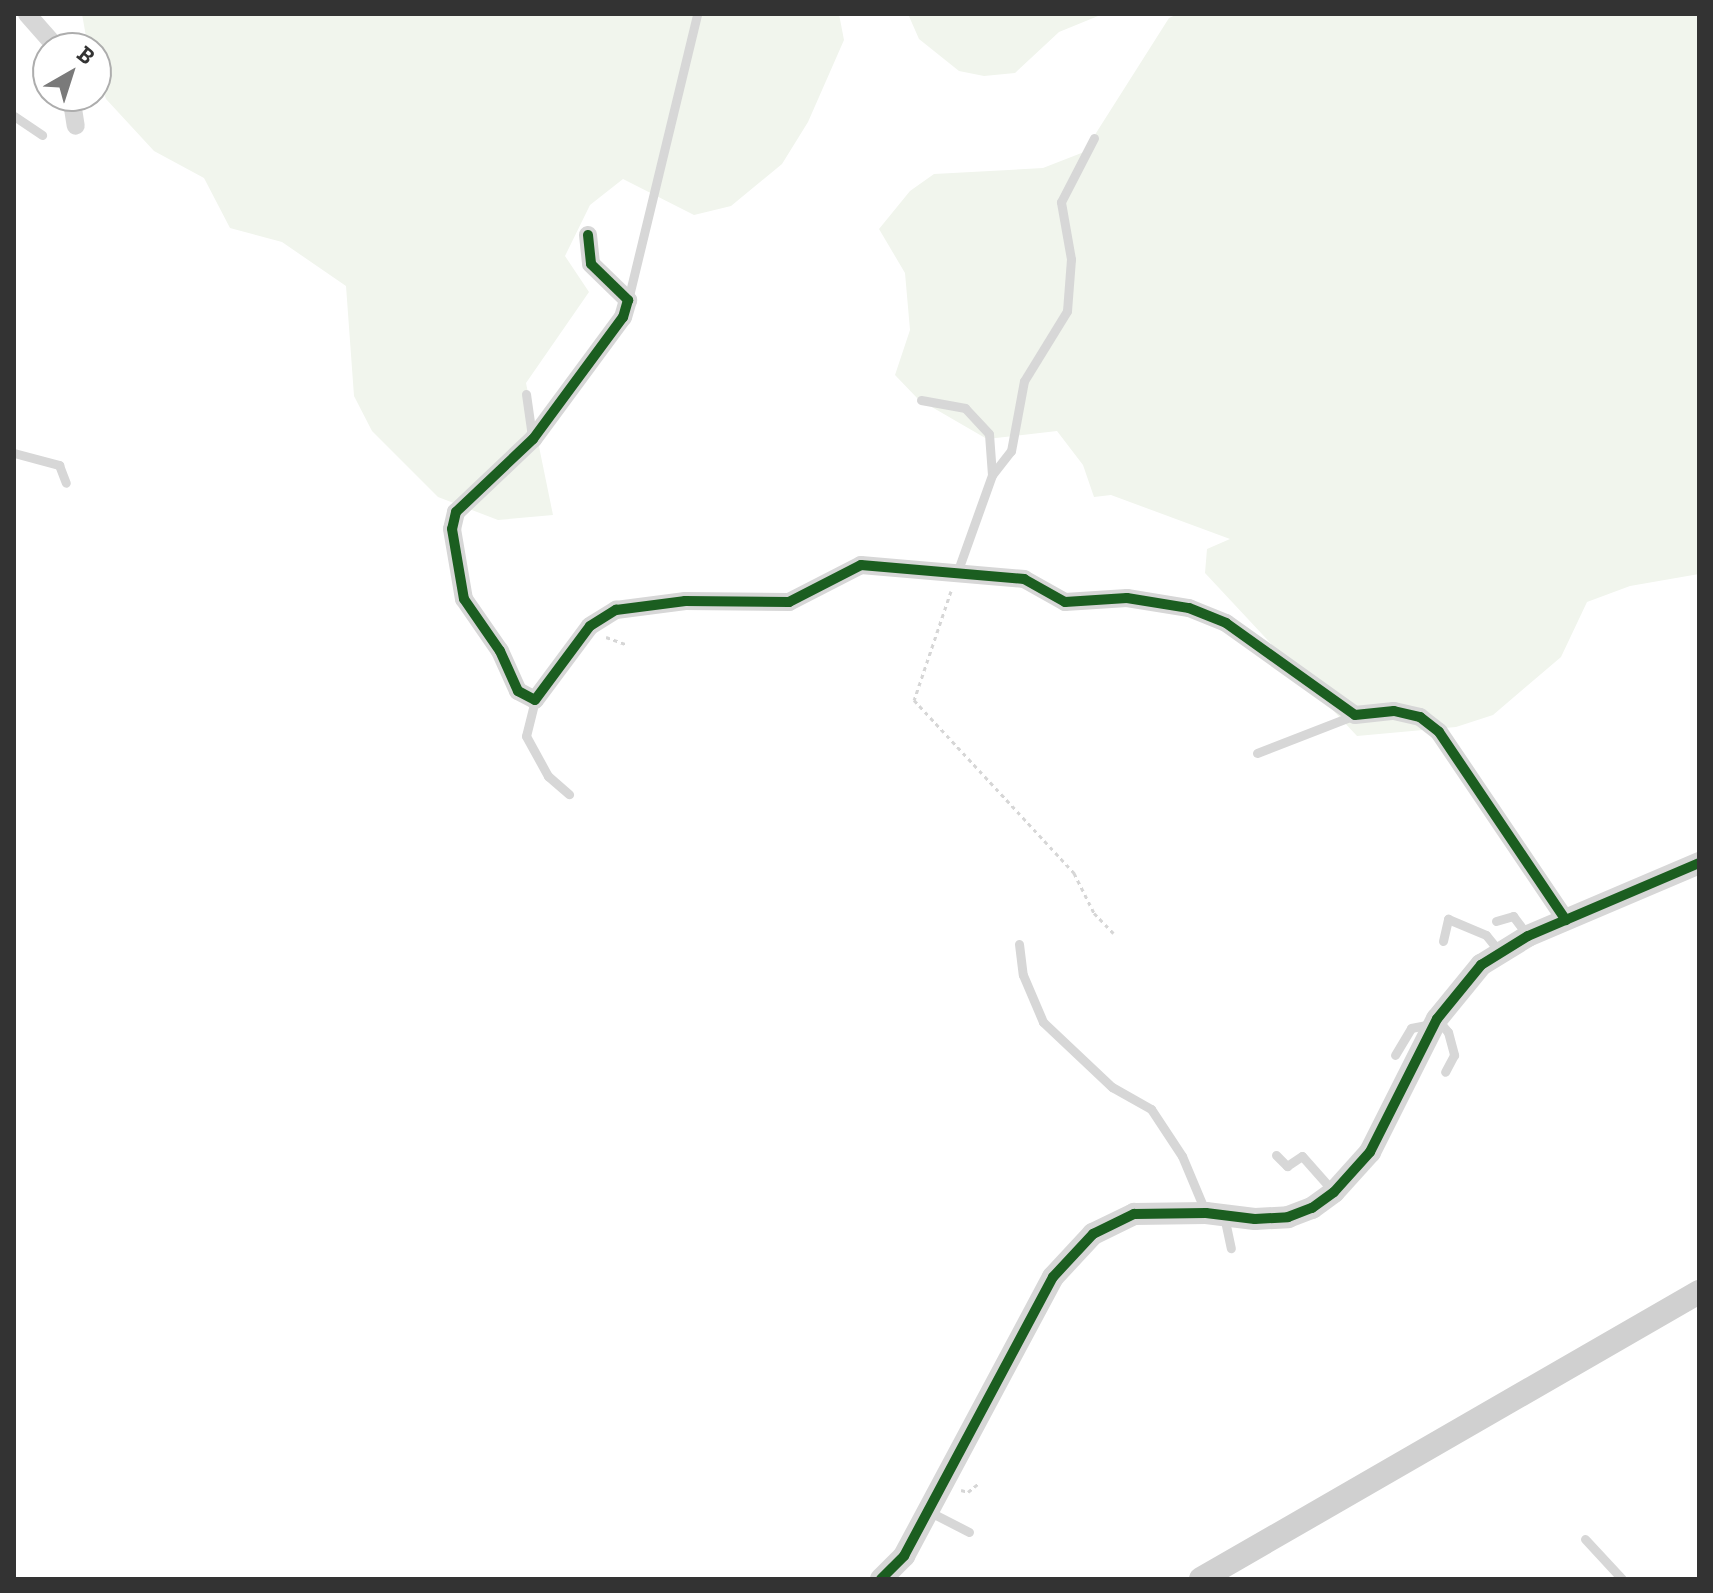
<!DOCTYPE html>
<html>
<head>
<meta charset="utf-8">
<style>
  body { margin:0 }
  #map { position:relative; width:1713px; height:1593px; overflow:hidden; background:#fff; font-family:"Space Grotesk",sans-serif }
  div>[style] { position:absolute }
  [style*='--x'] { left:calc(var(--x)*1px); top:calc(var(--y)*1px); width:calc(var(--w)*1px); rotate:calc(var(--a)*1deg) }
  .green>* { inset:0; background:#f1f5ed }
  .path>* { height:3px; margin-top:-1.5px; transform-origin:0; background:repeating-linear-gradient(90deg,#d6d6d6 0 4px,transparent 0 8px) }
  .service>* { height:9px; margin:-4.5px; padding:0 4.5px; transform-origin:4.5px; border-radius:4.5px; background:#d7d7d7 }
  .minor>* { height:18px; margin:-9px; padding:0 9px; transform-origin:9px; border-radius:9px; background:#d7d7d7 }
  .tertiary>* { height:22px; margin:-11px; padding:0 11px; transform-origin:11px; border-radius:11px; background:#d7d7d7 }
  .secondary>* { height:24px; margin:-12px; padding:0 12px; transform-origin:12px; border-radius:12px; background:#d0d0d0 }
  .cycleway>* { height:10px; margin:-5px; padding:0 5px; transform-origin:5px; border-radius:5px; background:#1b5e20 }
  span { translate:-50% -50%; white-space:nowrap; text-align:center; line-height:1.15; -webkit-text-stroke:8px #fff; paint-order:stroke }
  .frame { position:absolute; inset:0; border:16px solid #333; pointer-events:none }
  .north { position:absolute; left:32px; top:32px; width:80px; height:80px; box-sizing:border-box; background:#fff; border:2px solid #adadad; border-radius:50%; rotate:39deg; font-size:22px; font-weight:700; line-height:32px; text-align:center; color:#333 }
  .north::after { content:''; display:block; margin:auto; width:28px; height:36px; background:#7a7a7a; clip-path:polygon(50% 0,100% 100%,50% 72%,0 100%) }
</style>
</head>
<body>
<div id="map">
  <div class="green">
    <i style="clip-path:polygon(82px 14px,839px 14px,844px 40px,808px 122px,782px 164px,731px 206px,694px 215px,623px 179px,590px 205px,565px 256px,589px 292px,526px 383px,553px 515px,498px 520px,438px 497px,372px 431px,354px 396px,346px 286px,282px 242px,230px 228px,204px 178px,154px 151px,106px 99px,96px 71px,96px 48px,88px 48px)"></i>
    <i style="clip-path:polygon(908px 14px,1103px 14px,1059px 32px,1015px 73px,984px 76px,959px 71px,919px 39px)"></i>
    <i style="clip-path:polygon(1178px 14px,1699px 14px,1699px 574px,1630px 586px,1587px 602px,1561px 657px,1493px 715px,1456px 727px,1357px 736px,1205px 573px,1207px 549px,1230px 539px,1111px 495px,1094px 497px,1083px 465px,1057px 431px,987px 439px,918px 399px,895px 375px,910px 330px,905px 273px,879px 229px,910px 191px,934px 174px,1043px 168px,1084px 152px,1169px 18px)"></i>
  </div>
  <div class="path">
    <i style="--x:951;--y:591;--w:115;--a:108.7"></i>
    <i style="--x:914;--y:700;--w:236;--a:47.2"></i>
    <i style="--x:1074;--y:873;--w:45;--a:63.4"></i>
    <i style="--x:1094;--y:913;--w:28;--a:46"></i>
    <i style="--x:606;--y:637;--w:23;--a:20"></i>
    <i style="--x:961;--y:1490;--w:7;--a:16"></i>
    <i style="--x:968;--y:1492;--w:14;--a:-39"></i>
  </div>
  <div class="service">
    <i style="--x:14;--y:116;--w:34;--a:34"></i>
    <i style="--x:628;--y:300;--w:294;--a:-76.4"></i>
    <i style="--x:526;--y:394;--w:42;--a:81.9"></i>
    <i style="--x:921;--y:400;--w:45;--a:10.3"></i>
    <i style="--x:965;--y:408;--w:35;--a:47"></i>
    <i style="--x:989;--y:434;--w:41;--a:85.8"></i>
    <i style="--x:992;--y:475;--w:104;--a:109.7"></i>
    <i style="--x:14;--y:453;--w:47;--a:14.9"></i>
    <i style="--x:59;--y:465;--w:19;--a:69"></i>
    <i style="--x:992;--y:475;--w:31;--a:-52"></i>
    <i style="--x:1011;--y:451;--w:71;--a:-79.5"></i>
    <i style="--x:1024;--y:381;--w:82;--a:-58.4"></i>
    <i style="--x:1067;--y:311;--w:52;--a:-85.6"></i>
    <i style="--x:1071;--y:259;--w:58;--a:-100"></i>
    <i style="--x:1061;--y:202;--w:72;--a:-62.7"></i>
    <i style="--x:535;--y:700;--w:37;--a:104"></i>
    <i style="--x:526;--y:736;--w:46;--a:61.2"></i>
    <i style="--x:548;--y:776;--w:28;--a:41"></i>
    <i style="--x:1257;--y:753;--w:105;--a:-21.2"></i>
    <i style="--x:1496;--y:921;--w:18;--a:-16"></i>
    <i style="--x:1513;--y:916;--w:25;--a:53"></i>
    <i style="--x:1443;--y:941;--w:23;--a:-77"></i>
    <i style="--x:1448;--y:919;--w:41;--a:22.8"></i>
    <i style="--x:1486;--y:935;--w:21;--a:51"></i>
    <i style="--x:1019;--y:944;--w:31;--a:83"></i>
    <i style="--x:1023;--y:975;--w:51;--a:66.9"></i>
    <i style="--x:1043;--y:1022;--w:95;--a:43.3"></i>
    <i style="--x:1112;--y:1087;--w:45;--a:29.4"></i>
    <i style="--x:1151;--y:1109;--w:56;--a:56.6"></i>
    <i style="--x:1182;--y:1156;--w:62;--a:67.2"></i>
    <i style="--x:1437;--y:1019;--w:17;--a:50"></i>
    <i style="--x:1448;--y:1032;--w:24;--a:75"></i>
    <i style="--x:1454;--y:1055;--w:19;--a:118"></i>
    <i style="--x:1395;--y:1055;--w:31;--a:-59"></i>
    <i style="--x:1411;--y:1028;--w:20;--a:-11"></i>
    <i style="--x:1276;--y:1155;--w:16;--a:45"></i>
    <i style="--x:1287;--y:1166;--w:18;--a:-34"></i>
    <i style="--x:1302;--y:1156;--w:48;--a:48.4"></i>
    <i style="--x:1224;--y:1216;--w:33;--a:78"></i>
    <i style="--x:928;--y:1511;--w:46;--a:27.1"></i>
    <i style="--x:1585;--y:1539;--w:54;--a:47.2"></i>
  </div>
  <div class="minor">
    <i style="--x:27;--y:14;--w:45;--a:48.6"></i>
    <i style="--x:71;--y:96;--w:30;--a:81"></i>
    <i style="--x:588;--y:235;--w:29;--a:84"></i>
    <i style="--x:591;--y:264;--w:52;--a:44.2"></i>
    <i style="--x:628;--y:300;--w:18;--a:106"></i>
    <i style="--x:623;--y:317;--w:152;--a:126.4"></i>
    <i style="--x:533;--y:439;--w:106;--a:136.5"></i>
    <i style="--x:456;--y:512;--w:17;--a:103"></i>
    <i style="--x:452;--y:529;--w:71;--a:80.3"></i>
    <i style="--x:464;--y:599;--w:63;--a:55.3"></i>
    <i style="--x:500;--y:651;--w:44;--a:65.8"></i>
    <i style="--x:518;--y:691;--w:19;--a:28"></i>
    <i style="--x:535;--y:700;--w:92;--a:-53.4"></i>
    <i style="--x:590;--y:626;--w:31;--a:-32"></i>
    <i style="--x:616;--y:610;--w:70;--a:-7.4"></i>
    <i style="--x:685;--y:601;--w:104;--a:0.6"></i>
    <i style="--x:789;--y:602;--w:81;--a:-27.2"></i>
    <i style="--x:861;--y:565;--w:164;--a:4.9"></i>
    <i style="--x:1024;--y:579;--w:47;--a:29.3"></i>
    <i style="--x:1065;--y:602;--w:62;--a:-3.7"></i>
    <i style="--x:1127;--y:598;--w:63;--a:9.2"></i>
    <i style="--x:1189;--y:608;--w:40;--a:22"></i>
    <i style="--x:1226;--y:623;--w:158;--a:35.5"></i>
    <i style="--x:1355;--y:715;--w:39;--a:-6"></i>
    <i style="--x:1394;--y:711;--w:27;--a:13"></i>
    <i style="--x:1420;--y:717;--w:24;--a:38"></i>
    <i style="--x:1439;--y:732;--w:227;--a:56"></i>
  </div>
  <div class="tertiary">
    <i style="--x:881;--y:1579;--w:33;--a:-45"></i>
    <i style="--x:904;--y:1556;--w:316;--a:-61.9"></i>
    <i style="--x:1053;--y:1277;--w:59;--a:-47.1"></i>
    <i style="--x:1093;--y:1234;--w:46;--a:-26"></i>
    <i style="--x:1134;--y:1214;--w:72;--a:-0.8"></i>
    <i style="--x:1206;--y:1213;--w:49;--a:7"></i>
    <i style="--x:1255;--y:1219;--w:33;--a:-3"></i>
    <i style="--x:1288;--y:1217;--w:26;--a:-21"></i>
    <i style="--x:1312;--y:1208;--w:27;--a:-36"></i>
    <i style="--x:1334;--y:1192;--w:54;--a:-48"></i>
    <i style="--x:1370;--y:1152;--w:149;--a:-63.3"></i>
    <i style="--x:1437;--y:1019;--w:70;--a:-50.8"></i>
    <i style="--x:1481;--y:965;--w:55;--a:-31.7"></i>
    <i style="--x:1528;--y:936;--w:186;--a:-23.1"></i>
  </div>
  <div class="secondary">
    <i style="--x:1201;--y:1579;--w:575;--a:-29.96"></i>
  </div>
  <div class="cycleway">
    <i style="--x:588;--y:235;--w:29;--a:84"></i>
    <i style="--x:591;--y:264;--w:52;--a:44.2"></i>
    <i style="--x:628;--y:300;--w:18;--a:106"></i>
    <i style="--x:623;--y:317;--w:152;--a:126.4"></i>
    <i style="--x:533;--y:439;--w:106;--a:136.5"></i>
    <i style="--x:456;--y:512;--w:17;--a:103"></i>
    <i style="--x:452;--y:529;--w:71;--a:80.3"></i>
    <i style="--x:464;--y:599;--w:63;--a:55.3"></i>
    <i style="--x:500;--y:651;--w:44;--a:65.8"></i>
    <i style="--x:518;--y:691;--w:19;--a:28"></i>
    <i style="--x:535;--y:700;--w:92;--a:-53.4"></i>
    <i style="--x:590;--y:626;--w:31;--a:-32"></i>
    <i style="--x:616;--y:610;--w:70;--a:-7.4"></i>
    <i style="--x:685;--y:601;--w:104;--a:0.6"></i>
    <i style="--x:789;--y:602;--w:81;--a:-27.2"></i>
    <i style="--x:861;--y:565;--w:164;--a:4.9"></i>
    <i style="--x:1024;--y:579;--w:47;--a:29.3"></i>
    <i style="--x:1065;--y:602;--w:62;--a:-3.7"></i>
    <i style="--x:1127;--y:598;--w:63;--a:9.2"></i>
    <i style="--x:1189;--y:608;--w:40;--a:22"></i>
    <i style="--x:1226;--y:623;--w:158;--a:35.5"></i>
    <i style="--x:1355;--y:715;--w:39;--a:-6"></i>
    <i style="--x:1394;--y:711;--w:27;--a:13"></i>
    <i style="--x:1420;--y:717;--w:24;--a:38"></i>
    <i style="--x:1439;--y:732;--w:227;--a:56"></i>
    <i style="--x:881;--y:1579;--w:33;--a:-45"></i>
    <i style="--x:904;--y:1556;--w:316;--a:-61.9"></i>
    <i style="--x:1053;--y:1277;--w:59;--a:-47.1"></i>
    <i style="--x:1093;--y:1234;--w:46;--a:-26"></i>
    <i style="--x:1134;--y:1214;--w:72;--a:-0.8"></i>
    <i style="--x:1206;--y:1213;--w:49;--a:7"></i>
    <i style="--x:1255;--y:1219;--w:33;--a:-3"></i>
    <i style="--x:1288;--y:1217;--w:26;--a:-21"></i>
    <i style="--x:1312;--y:1208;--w:27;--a:-36"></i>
    <i style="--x:1334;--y:1192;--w:54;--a:-48"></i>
    <i style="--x:1370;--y:1152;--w:149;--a:-63.3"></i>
    <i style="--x:1437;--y:1019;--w:70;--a:-50.8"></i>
    <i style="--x:1481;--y:965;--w:55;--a:-31.7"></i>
    <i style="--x:1528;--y:936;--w:186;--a:-23.1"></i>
  </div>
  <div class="frame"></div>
  <div class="north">B</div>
</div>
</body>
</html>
